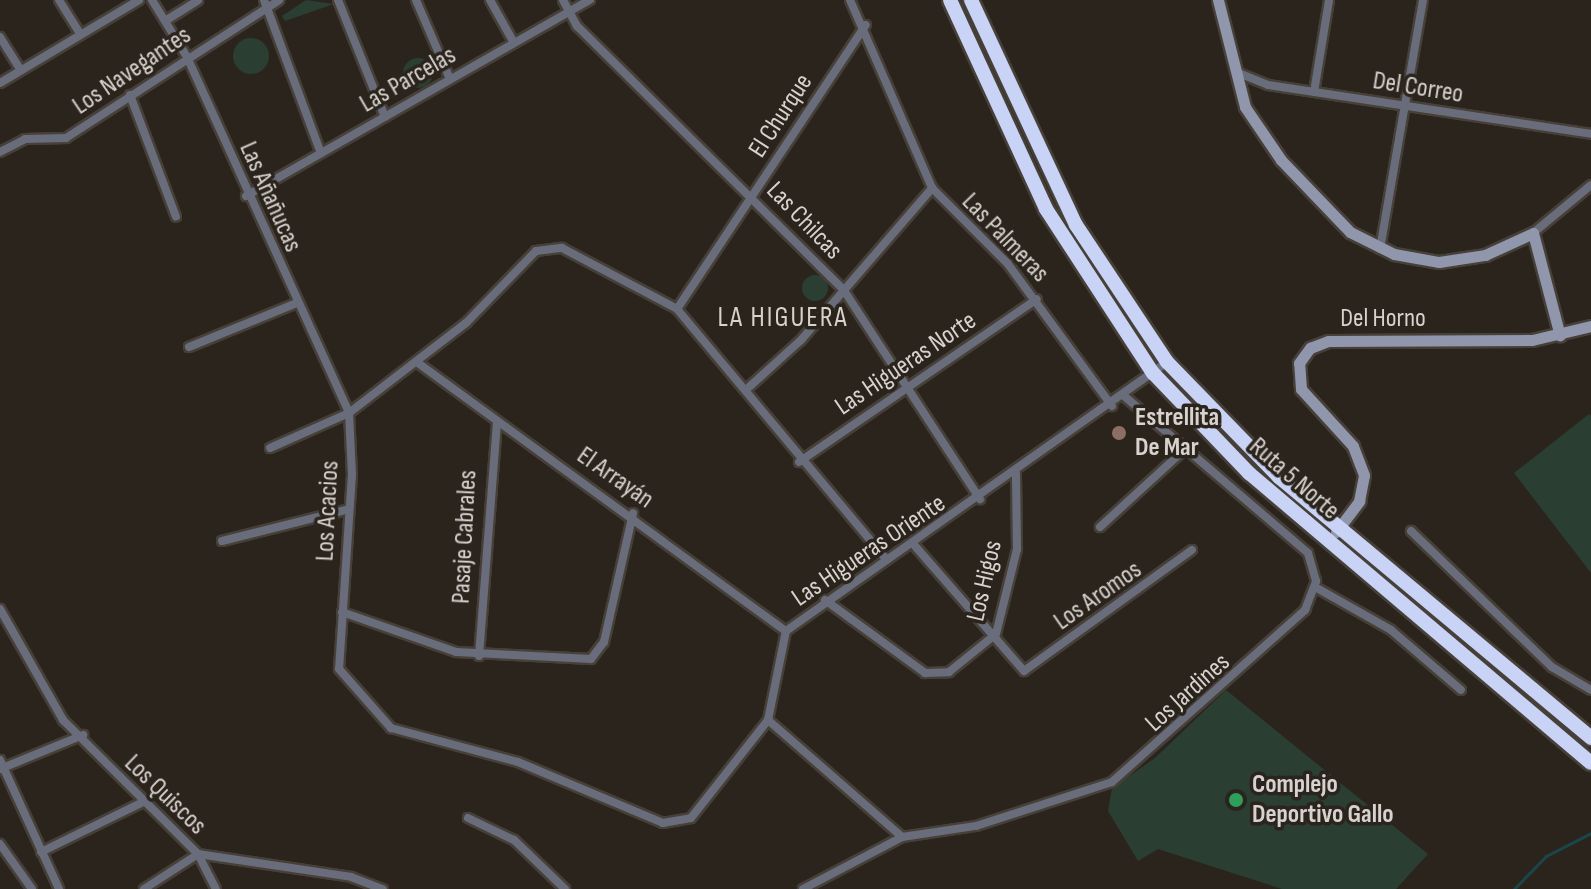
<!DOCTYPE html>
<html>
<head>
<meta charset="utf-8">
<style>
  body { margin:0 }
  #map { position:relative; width:1591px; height:889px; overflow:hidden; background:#2a241d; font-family:"Sofia Sans Condensed",sans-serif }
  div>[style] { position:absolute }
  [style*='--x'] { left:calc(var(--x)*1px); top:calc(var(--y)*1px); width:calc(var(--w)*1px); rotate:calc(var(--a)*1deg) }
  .green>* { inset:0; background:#2a3e32 }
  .round { border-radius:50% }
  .stream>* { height:3px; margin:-1.5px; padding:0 1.5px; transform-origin:1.5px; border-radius:1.5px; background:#1b464a }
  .roads { filter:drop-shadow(2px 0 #464039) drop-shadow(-2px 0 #464039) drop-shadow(0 2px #464039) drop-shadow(0 -2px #464039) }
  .street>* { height:8px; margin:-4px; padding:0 4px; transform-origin:4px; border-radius:4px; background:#696d7b }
  .secondary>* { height:11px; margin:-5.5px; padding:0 5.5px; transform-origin:5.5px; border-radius:5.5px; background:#9096ac }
  .highway>* { height:14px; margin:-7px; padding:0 7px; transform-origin:7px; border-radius:7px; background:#c9d3f5 }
  .dots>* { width:22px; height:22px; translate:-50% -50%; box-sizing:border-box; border:4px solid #2a241d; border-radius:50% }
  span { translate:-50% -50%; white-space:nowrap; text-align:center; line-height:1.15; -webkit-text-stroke:7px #2a241d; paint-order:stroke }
  .street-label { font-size:26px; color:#d7d2ce }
  .poi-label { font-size:26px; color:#d7d2ce; font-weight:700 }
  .left { translate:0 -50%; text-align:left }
  .neighbourhood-label { font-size:28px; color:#dad1c9; letter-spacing:2px }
</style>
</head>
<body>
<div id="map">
  <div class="green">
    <i style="clip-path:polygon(306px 0,334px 4px,285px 21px,282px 16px)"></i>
    <i class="round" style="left:233px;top:38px;width:36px;height:36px"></i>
    <i class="round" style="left:403px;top:58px;width:30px;height:30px"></i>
    <i class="round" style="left:802px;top:275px;width:26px;height:26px"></i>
    <i style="clip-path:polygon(1589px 414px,1591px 416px,1591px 573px,1514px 473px)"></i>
    <i style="clip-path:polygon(1226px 690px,1428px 854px,1396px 889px,1282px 889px,1158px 849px,1138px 861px,1108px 811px,1112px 788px,1155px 758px)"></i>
  </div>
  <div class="stream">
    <i style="--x:1514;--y:889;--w:46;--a:-45.9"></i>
    <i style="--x:1546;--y:856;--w:51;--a:-27.1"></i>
  </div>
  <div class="roads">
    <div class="street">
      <i style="--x:59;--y:0;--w:40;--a:58"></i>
      <i style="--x:152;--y:0;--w:67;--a:58.4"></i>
      <i style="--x:187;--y:57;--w:391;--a:65.5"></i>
      <i style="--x:349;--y:413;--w:61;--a:87.2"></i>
      <i style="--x:352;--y:474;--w:195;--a:93.8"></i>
      <i style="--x:339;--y:669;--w:79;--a:48.6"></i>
      <i style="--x:391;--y:728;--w:131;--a:15"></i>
      <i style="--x:518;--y:762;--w:157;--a:22.8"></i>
      <i style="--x:663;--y:823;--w:28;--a:-10"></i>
      <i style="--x:691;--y:818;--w:125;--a:-51.8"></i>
      <i style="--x:768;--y:720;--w:91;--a:-78.6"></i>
      <i style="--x:786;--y:631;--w:466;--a:-35.2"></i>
      <i style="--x:264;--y:0;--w:163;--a:69.6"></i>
      <i style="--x:338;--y:0;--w:126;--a:68.1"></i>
      <i style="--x:416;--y:0;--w:86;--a:66.7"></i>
      <i style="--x:490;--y:0;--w:49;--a:60.8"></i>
      <i style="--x:563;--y:0;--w:30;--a:62"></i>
      <i style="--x:577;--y:26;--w:374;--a:44.7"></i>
      <i style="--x:843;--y:289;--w:251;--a:56.9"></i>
      <i style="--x:850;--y:0;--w:205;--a:66.4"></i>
      <i style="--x:932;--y:188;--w:107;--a:45"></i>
      <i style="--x:1008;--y:264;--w:176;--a:53.8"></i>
      <i style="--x:165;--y:21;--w:39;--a:-32"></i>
      <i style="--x:0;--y:37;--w:39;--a:58"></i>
      <i style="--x:1241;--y:74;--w:29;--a:22"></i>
      <i style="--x:1268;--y:85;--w:327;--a:8.6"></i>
      <i style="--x:0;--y:83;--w:162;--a:-30.8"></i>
      <i style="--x:1314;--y:92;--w:93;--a:-80.7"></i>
      <i style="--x:130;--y:95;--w:130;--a:69.3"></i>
      <i style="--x:0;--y:152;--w:28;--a:-27"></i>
      <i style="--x:25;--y:139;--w:41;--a:-1.4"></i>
      <i style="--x:66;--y:138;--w:254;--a:-32.9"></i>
      <i style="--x:246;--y:196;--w:396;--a:-29.7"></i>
      <i style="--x:1533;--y:233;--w:75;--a:-39.6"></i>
      <i style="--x:1380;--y:249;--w:253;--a:-80.2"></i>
      <i style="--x:677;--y:309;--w:341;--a:-56.4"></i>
      <i style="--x:189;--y:347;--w:117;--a:-22.2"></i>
      <i style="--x:418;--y:363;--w:455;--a:36.1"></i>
      <i style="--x:749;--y:387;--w:70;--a:-42.1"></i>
      <i style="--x:801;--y:340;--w:201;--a:-49.2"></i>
      <i style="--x:270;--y:448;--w:86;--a:-23.9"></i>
      <i style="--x:349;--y:413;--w:148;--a:-37.6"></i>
      <i style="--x:466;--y:323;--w:100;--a:-45.8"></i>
      <i style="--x:536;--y:251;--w:26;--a:-7"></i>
      <i style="--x:562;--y:248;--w:130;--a:27.9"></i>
      <i style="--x:677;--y:309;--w:327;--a:50.1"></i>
      <i style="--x:799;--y:462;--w:288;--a:-34.4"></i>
      <i style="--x:1100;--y:527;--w:114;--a:-42.5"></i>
      <i style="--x:1411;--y:531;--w:196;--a:44"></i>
      <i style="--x:1552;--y:667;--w:45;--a:30.5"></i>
      <i style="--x:222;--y:541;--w:131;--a:-14.1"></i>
      <i style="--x:915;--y:546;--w:166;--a:48.9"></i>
      <i style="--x:1024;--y:671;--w:207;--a:-35.8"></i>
      <i style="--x:1315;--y:587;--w:87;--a:29.5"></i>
      <i style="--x:1391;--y:630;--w:92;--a:40.6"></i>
      <i style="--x:825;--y:600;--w:124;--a:36.1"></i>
      <i style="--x:925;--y:673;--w:24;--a:-2"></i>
      <i style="--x:949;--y:672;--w:60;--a:-39"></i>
      <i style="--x:996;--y:634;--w:88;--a:-76.1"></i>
      <i style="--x:1017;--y:549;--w:76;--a:-90.8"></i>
      <i style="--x:0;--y:609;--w:128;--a:60.4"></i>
      <i style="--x:63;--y:720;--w:190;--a:44.8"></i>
      <i style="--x:198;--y:854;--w:155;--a:8.5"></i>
      <i style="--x:351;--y:877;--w:34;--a:21"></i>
      <i style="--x:342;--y:612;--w:121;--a:19.3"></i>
      <i style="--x:456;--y:652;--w:135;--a:3"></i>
      <i style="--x:591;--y:659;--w:21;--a:-53"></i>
      <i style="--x:604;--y:642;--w:132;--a:-77.3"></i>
      <i style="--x:479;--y:656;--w:235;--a:-85.6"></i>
      <i style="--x:768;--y:720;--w:178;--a:41.1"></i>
      <i style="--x:0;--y:760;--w:142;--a:65.4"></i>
      <i style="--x:0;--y:769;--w:90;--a:-22.3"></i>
      <i style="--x:468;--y:818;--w:51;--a:25.6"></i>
      <i style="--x:514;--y:840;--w:71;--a:43.9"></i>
      <i style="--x:0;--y:844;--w:55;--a:54.6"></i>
      <i style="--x:41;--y:852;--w:114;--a:-26.1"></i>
      <i style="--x:144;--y:889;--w:64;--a:-32.9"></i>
      <i style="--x:198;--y:854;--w:39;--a:63"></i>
      <i style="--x:803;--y:889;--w:112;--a:-27.7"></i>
      <i style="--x:902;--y:837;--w:75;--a:-8.5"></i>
      <i style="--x:976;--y:826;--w:143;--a:-17.9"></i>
      <i style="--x:1112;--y:782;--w:259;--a:-41.7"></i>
      <i style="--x:1305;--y:610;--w:31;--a:-69"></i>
      <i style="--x:1316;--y:581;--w:29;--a:-106"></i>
      <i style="--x:1308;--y:553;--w:242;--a:-139.5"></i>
    </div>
    <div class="secondary">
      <i style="--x:1218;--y:0;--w:110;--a:75.8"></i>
      <i style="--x:1245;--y:107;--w:64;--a:55.8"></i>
      <i style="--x:1281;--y:160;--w:100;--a:46.2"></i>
      <i style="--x:1350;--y:232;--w:49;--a:26.6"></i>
      <i style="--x:1394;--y:254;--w:46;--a:10.1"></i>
      <i style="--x:1439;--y:262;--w:47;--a:-8.7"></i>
      <i style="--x:1485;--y:255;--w:53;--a:-24.6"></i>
      <i style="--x:1533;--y:233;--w:106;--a:75.3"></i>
      <i style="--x:1336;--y:532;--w:39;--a:-53"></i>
      <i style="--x:1359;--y:501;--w:26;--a:-79"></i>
      <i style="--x:1364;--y:475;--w:31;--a:-111"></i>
      <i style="--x:1353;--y:446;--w:77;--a:-132.4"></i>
      <i style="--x:1301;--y:389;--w:26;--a:-94"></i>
      <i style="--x:1299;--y:363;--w:19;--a:-54"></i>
      <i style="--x:1310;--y:348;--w:19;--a:-21"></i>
      <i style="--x:1328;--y:341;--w:204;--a:-0.3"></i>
      <i style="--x:1532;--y:340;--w:61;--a:-13.3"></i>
    </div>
    <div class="highway">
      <i style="--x:950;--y:0;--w:230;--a:65.3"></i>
      <i style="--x:1046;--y:209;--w:196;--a:56.9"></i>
      <i style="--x:1153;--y:373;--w:139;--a:46.2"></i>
      <i style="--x:1249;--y:473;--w:448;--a:40.3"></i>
      <i style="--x:971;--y:0;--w:248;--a:65"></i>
      <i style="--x:1076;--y:225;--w:164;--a:56.4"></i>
      <i style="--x:1167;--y:362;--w:161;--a:45.8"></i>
      <i style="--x:1279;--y:477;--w:407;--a:39.9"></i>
    </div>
  </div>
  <div class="dots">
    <i style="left:1119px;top:433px;background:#8d6e63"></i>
    <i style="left:1236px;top:800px;background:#2e9e5b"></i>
  </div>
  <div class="street-label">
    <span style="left:132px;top:71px;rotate:-34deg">Los Navegantes</span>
    <span style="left:408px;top:80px;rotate:-30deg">Las Parcelas</span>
    <span style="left:1418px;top:88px;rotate:9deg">Del Correo</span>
    <span style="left:781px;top:116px;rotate:-57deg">El Churque</span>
    <span style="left:270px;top:197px;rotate:66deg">Las Añañucas</span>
    <span style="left:804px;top:221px;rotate:46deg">Las Chilcas</span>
    <span style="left:1005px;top:238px;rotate:46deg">Las Palmeras</span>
    <span style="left:1383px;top:319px">Del Horno</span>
    <span style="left:906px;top:364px;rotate:-34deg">Las Higueras Norte</span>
    <span style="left:615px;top:478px;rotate:35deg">El Arrayán</span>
    <span style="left:1294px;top:479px;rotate:41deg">Ruta 5 Norte</span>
    <span style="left:328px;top:511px;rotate:-87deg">Los Acacios</span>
    <span style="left:465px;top:537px;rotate:-87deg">Pasaje Cabrales</span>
    <span style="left:869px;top:551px;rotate:-34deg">Las Higueras Oriente</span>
    <span style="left:985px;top:581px;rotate:-77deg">Los Higos</span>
    <span style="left:1098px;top:596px;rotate:-35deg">Los Aromos</span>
    <span style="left:1188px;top:693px;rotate:-42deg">Los Jardines</span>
    <span style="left:165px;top:795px;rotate:44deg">Los Quiscos</span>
  </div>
  <div class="poi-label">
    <span class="left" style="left:1135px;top:433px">Estrellita<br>De Mar</span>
    <span class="left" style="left:1252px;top:800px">Complejo<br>Deportivo Gallo</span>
  </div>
  <div class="neighbourhood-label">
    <span style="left:783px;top:318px">LA HIGUERA</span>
  </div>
</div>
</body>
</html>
